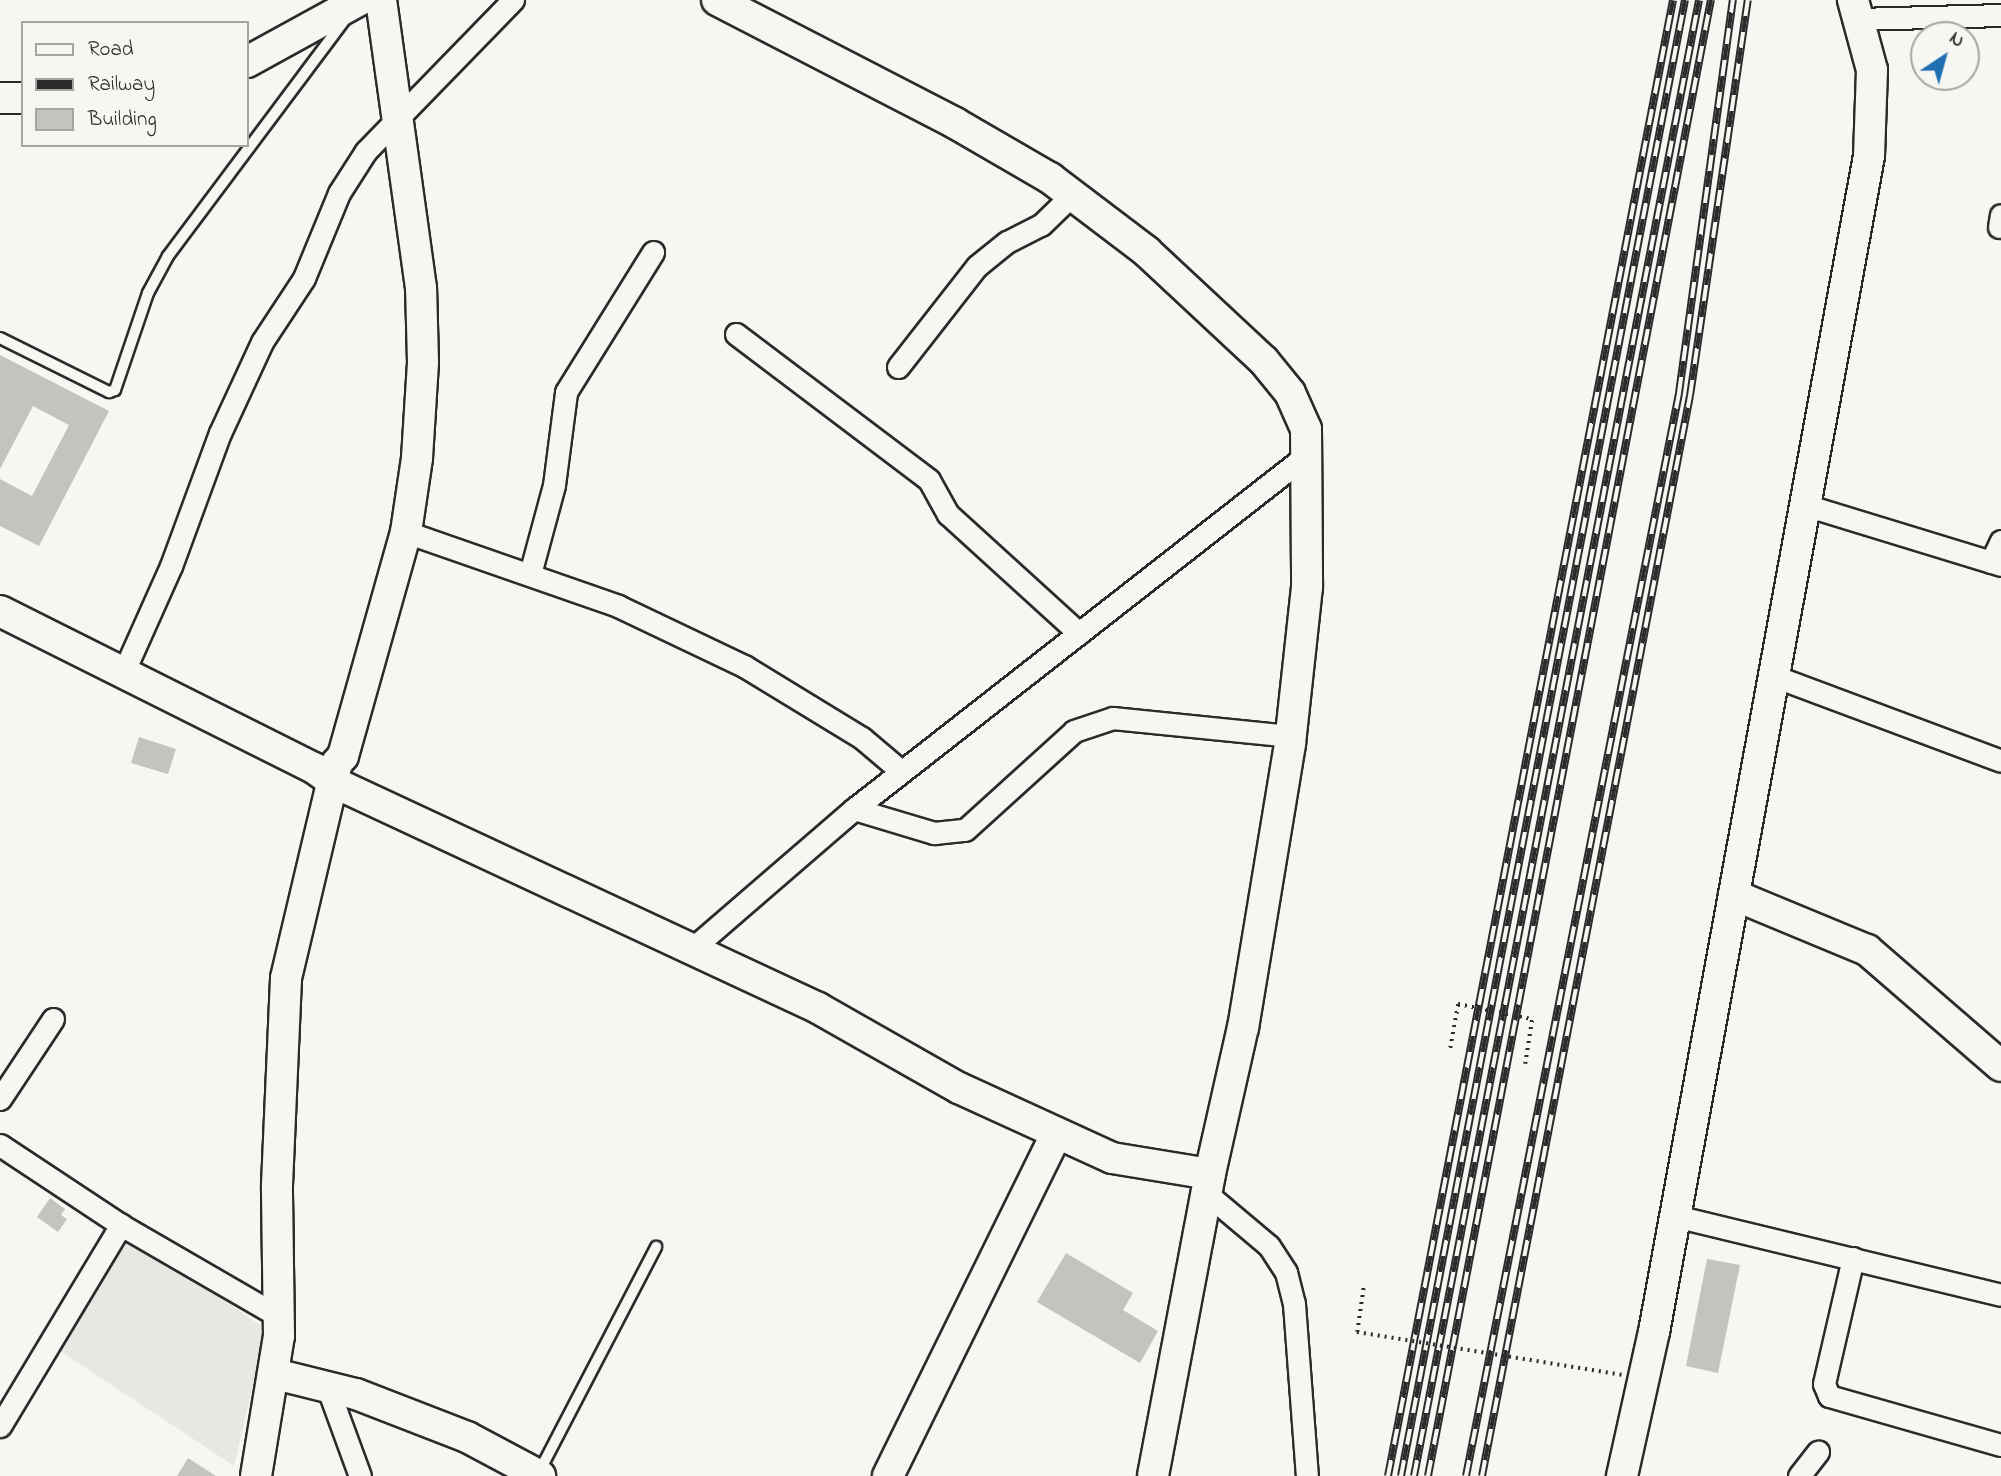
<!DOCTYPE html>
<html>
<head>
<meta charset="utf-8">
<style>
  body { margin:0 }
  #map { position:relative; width:2001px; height:1476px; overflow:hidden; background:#f6f6f2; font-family:"Indie Flower",sans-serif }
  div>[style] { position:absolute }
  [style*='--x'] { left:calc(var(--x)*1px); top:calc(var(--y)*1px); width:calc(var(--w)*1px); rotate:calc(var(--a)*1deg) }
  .built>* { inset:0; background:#e7e7e3 }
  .building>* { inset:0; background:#c3c3c0 }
  .path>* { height:3.5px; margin-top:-1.75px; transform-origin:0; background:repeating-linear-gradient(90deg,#2b2b2b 0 2px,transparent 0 7px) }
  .roads { filter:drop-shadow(2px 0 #2b2b2b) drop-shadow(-2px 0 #2b2b2b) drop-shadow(0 2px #2b2b2b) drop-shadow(0 -2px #2b2b2b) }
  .lane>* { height:10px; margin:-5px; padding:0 5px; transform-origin:5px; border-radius:5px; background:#f6f6f2 }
  .street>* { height:21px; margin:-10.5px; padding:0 10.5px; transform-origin:10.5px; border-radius:10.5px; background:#f6f6f2 }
  .secondary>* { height:30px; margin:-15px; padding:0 15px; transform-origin:15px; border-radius:15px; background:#f6f6f2 }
  .rail>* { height:8px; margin-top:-4px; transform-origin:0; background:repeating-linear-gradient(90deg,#f6f6f2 0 16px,#2b2b2b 0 32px); box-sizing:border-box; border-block:2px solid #2b2b2b }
  .path-bridge>* { height:3.5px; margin-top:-1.75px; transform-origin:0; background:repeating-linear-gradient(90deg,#2b2b2b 0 2px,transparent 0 7px) }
  span { translate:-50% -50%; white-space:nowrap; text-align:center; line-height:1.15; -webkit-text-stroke:5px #f6f6f2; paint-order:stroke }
  .legend { position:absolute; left:21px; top:21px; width:228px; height:126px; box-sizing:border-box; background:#f6f6f2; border:2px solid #a5a5a2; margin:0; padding:9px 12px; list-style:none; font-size:21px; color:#2b2b2b }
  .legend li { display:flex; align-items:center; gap:14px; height:35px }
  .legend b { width:35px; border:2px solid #a5a5a2 }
  .north { position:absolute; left:1910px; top:21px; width:70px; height:70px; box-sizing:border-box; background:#f6f6f2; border:2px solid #a5a5a2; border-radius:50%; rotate:36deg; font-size:19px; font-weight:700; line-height:28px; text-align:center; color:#2b2b2b }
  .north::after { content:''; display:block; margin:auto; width:24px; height:32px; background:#1f6fb2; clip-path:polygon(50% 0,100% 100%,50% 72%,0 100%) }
</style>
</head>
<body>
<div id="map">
  <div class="built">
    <i style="clip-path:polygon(128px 1236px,266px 1329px,234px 1466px,59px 1350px)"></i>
  </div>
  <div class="building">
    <i style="clip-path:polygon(0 355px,109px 411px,39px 546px,0 526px,0 479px,32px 496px,69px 425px,33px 406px,0 469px)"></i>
    <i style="clip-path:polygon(139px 737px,176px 749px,168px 774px,131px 763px)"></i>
    <i style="clip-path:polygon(50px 1198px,65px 1209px,61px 1215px,67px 1219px,58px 1232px,37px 1217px)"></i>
    <i style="clip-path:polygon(1066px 1253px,1133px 1293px,1123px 1310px,1158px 1331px,1140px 1363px,1037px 1302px)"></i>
    <i style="clip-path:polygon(1707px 1259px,1740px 1265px,1718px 1373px,1686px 1366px)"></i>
    <i style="clip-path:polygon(188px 1458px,216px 1476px,177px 1476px)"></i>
  </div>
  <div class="path">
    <i style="--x:1450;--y:1048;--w:45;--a:-79.7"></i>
    <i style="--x:1525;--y:1064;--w:46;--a:-81.2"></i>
    <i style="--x:1357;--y:1332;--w:49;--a:-81.7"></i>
  </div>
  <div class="roads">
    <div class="lane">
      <i style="--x:0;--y:338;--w:122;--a:26.4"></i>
      <i style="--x:109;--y:392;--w:6;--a:-18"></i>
      <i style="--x:115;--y:390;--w:102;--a:-71.2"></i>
      <i style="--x:148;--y:293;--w:42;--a:-61.6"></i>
      <i style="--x:168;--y:256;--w:296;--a:-53.2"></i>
      <i style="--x:539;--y:1472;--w:254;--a:-62.5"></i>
    </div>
    <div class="street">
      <i style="--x:1858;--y:19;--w:143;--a:-1.6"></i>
      <i style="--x:1999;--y:227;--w:12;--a:-81"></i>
      <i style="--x:736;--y:334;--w:242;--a:37.1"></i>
      <i style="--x:929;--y:480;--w:39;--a:61"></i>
      <i style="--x:948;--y:514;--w:177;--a:42.3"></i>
      <i style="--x:898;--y:367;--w:128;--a:-52"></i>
      <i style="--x:977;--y:266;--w:38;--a:-39"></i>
      <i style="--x:1007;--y:242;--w:38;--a:-27"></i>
      <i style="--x:1041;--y:225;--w:43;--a:-44.1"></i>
      <i style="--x:1805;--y:505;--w:205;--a:17"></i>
      <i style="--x:406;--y:532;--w:225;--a:19.2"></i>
      <i style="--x:618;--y:606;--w:140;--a:25.5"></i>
      <i style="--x:744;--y:666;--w:138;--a:31.4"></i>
      <i style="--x:862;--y:738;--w:51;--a:40.2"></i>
      <i style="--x:1991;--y:562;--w:23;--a:-65"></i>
      <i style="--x:530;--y:574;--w:92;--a:-74.9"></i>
      <i style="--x:554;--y:485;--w:94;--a:-82.6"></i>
      <i style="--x:566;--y:392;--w:165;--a:-58.1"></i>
      <i style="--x:124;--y:671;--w:115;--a:-65.9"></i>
      <i style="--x:171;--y:566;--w:142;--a:-69.8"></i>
      <i style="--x:220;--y:433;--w:100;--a:-65.2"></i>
      <i style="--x:262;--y:342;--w:77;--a:-56.7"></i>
      <i style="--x:304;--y:278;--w:92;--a:-67.6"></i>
      <i style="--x:339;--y:193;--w:50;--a:-57.3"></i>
      <i style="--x:366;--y:151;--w:211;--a:-45.8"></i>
      <i style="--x:1774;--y:676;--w:242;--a:20.5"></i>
      <i style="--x:854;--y:809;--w:84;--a:16.7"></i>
      <i style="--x:934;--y:833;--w:31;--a:-6"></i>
      <i style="--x:965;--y:830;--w:147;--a:-42.2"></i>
      <i style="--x:1074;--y:731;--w:41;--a:-18.4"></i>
      <i style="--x:1113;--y:718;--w:179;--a:5.8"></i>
      <i style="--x:693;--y:948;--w:213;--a:-40.8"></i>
      <i style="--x:854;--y:809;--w:576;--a:-38.02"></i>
      <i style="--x:0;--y:1099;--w:96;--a:-56.5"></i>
      <i style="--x:0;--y:1145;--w:145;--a:33.5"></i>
      <i style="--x:121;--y:1225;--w:181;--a:30.1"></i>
      <i style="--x:1206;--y:1193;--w:82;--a:40.1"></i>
      <i style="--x:1269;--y:1246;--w:31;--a:57"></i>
      <i style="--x:1286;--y:1272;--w:33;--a:76"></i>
      <i style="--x:1294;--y:1304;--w:172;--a:85.7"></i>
      <i style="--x:1675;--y:1216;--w:335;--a:13.6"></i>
      <i style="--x:1853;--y:1258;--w:129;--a:103"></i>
      <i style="--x:1824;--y:1384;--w:13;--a:67"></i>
      <i style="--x:1829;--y:1396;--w:179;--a:15.9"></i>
      <i style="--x:327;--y:1386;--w:96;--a:69.9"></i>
      <i style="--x:0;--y:1426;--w:235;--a:-59"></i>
      <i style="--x:1799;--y:1476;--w:31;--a:-52"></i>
    </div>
    <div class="secondary">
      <i style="--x:717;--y:0;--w:268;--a:27.3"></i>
      <i style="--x:955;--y:123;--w:110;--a:30.1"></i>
      <i style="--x:1050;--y:178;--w:121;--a:37.2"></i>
      <i style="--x:1146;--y:251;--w:161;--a:43"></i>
      <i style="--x:1264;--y:361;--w:41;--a:50.9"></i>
      <i style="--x:1290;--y:393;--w:39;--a:66"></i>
      <i style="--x:1306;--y:429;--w:158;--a:89.6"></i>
      <i style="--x:1307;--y:587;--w:158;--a:96.2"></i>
      <i style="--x:1290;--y:744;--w:287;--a:99.4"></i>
      <i style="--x:1243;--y:1027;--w:151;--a:102.7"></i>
      <i style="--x:1210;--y:1174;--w:307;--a:100.7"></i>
      <i style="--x:247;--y:62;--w:129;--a:-28.8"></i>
      <i style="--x:0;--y:98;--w:23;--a:0"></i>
      <i style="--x:0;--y:611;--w:351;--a:26.6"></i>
      <i style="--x:314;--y:768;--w:24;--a:36"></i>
      <i style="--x:333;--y:782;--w:535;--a:24.98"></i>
      <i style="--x:818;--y:1008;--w:162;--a:29.6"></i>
      <i style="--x:959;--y:1088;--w:168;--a:24.6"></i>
      <i style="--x:1112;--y:1158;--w:99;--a:9.3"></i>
      <i style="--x:1734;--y:895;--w:144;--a:22.5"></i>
      <i style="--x:1867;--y:950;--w:177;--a:40.9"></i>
      <i style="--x:275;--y:1374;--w:83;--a:13.9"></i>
      <i style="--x:356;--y:1394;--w:119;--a:21.2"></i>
      <i style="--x:467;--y:1437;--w:83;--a:28.1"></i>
      <i style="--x:256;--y:1476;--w:142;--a:-80.7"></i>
      <i style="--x:279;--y:1336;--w:151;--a:-90.8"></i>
      <i style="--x:277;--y:1185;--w:207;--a:-87.5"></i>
      <i style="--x:286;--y:978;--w:221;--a:-76.7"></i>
      <i style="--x:337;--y:763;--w:9;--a:-49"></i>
      <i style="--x:343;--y:756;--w:233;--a:-74.3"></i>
      <i style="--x:406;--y:532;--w:75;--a:-81.5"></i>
      <i style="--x:417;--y:458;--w:96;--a:-86.4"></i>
      <i style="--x:423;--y:362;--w:74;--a:-91.5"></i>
      <i style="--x:421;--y:288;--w:291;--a:-97.9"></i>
      <i style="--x:888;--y:1476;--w:382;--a:-63.8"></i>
      <i style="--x:1622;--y:1476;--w:148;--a:-77.5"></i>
      <i style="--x:1654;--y:1332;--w:1195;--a:-79.64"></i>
      <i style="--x:1869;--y:156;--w:86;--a:-88"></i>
      <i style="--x:1872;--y:70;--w:73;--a:-105.2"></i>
    </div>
  </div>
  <div class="rail">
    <i style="--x:1388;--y:1476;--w:1503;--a:-79.07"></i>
    <i style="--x:1401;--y:1476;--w:1503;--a:-79.11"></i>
    <i style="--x:1414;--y:1476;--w:1503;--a:-79.07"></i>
    <i style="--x:1428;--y:1476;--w:1503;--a:-79.15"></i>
    <i style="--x:1466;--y:1476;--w:1104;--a:-78.87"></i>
    <i style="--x:1679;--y:393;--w:397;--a:-82.2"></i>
    <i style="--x:1482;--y:1476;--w:1100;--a:-79.1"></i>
    <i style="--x:1690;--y:396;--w:400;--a:-81.7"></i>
  </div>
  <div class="path-bridge">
    <i style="--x:1458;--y:1004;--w:76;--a:11.5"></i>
    <i style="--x:1357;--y:1332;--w:268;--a:9.2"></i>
  </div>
  <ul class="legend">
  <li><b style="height:9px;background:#f6f6f2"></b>Road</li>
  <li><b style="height:9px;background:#2b2b2b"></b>Railway</li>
  <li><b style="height:19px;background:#c3c3c0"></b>Building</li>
  </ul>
  <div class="north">N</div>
</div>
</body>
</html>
